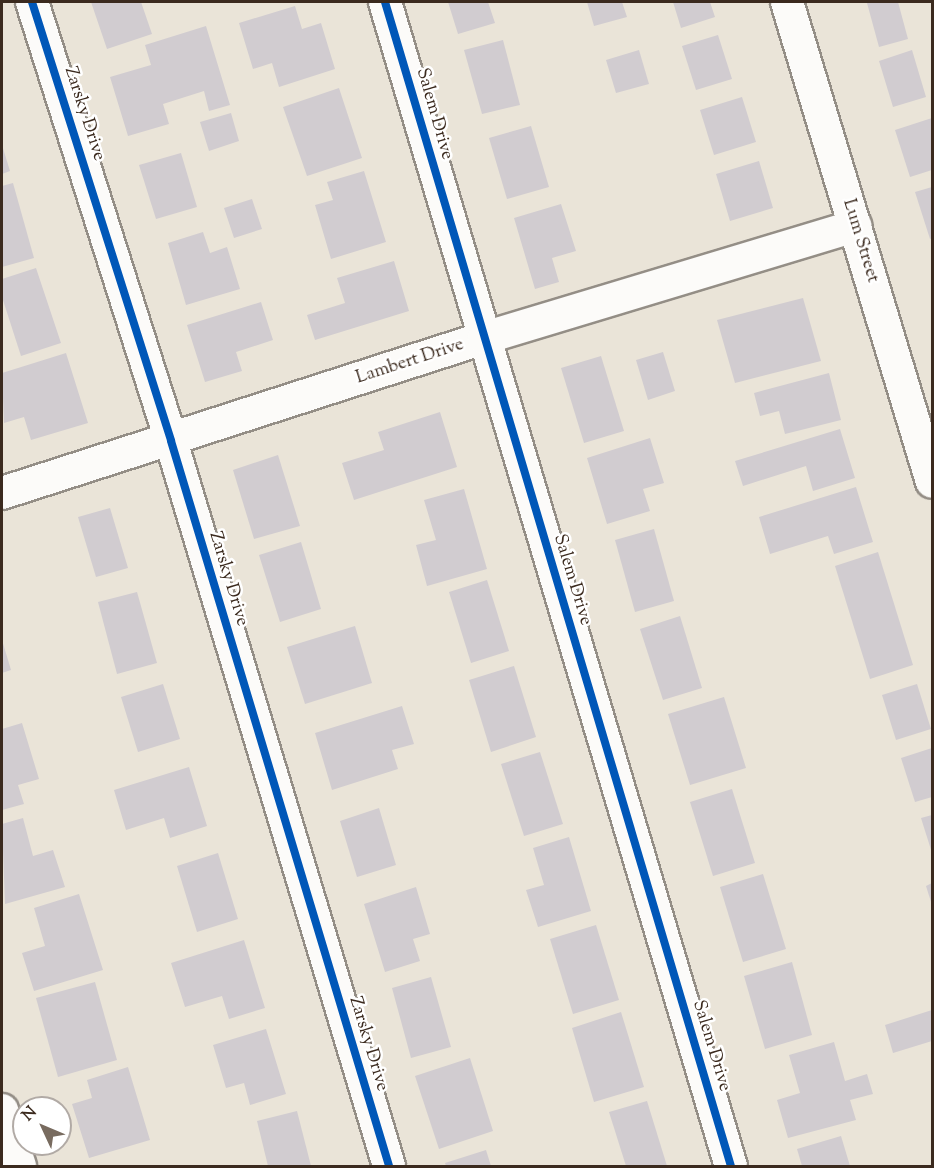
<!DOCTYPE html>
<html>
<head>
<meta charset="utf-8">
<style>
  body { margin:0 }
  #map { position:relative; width:934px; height:1168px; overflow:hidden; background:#eae4d8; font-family:"Sorts Mill Goudy",serif }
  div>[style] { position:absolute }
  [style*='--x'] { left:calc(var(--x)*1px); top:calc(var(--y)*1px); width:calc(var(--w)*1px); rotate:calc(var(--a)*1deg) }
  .building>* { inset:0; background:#d1ccd0 }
  .roads { filter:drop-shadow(2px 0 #948e86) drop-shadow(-2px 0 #948e86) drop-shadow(0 2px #948e86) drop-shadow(0 -2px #948e86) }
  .minor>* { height:32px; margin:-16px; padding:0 16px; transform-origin:16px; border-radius:16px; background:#fcfbf9 }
  .cycleway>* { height:8px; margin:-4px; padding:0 4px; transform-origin:4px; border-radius:4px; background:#0057b8 }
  span { translate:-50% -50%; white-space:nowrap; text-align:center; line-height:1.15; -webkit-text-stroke:5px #fff; paint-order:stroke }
  .street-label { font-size:18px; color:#3b2a1e }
  .frame { position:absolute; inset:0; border:3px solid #3b2a1e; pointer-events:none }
  .north { position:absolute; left:12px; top:1096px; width:60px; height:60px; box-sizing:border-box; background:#fff; border:2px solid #b1aaa5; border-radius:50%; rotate:314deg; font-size:16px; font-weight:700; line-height:24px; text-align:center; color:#3b2a1e }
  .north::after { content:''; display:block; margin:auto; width:21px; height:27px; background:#786b5f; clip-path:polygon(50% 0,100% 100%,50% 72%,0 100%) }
</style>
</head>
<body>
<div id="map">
  <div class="building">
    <i style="clip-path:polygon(91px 2px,141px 2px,152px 34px,107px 49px)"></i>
    <i style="clip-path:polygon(448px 2px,488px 2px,495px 23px,458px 34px)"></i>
    <i style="clip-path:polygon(587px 2px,622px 2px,627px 17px,594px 26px)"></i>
    <i style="clip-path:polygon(673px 2px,710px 2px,715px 17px,681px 28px)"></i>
    <i style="clip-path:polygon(871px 2px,898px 2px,908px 39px,879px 47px,867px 3px)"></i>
    <i style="clip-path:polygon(295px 6px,302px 29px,321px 23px,335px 69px,279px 87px,272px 63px,253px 69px,239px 23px)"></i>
    <i style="clip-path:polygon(206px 26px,230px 105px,209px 111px,204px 91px,163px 104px,169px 124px,128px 136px,110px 77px,151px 65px,145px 45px)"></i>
    <i style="clip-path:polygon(718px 35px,732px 79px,696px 90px,682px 46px)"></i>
    <i style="clip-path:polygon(503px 40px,520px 105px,482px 114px,464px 50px)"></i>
    <i style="clip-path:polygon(639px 50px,649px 84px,616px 93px,606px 60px)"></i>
    <i style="clip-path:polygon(912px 50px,926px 97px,893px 107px,879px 61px)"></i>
    <i style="clip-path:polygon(339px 88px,362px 158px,307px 176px,283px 107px)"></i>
    <i style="clip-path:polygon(742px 97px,756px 142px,714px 155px,700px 110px)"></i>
    <i style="clip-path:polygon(231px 113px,239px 141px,209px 151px,200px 122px)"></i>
    <i style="clip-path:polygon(932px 118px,932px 170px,910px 177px,895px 130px)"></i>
    <i style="clip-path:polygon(531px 126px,549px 187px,507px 199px,489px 138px)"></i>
    <i style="clip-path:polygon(2px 145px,10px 171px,2px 174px)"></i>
    <i style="clip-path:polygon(181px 153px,197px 207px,156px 219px,139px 165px)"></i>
    <i style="clip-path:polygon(759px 161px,773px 208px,730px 221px,716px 174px)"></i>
    <i style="clip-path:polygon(364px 171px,386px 242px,331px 259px,315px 205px,333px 200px,327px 182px)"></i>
    <i style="clip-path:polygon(13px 183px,34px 258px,2px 267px,2px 186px)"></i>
    <i style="clip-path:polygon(932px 187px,932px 238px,930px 239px,915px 192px)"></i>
    <i style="clip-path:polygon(252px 199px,262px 229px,234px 238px,224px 208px)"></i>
    <i style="clip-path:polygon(561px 204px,576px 251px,552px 258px,559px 282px,535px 289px,514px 218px)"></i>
    <i style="clip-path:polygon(203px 232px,210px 253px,227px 247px,240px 289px,186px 305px,168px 243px)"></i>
    <i style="clip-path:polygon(394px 261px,409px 311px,315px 340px,307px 315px,345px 303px,337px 278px)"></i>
    <i style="clip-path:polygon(36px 268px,61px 343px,21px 356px,2px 297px,2px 279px)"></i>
    <i style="clip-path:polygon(803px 298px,821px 361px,735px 383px,717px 320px)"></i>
    <i style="clip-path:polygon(261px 302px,273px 340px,236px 352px,242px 371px,205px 382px,187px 325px)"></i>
    <i style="clip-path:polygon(663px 352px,675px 391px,648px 400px,636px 360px)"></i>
    <i style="clip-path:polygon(66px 353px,88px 423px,31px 440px,24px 417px,4px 423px,2px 373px)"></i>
    <i style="clip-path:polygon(601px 356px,624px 431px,584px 443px,561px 368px)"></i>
    <i style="clip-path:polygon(829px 373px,841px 420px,785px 434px,779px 411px,760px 416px,754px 393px)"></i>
    <i style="clip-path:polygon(440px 412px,457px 467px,354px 500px,342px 463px,384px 450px,378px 432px)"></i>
    <i style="clip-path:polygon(840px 429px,855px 478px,813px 491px,806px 466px,743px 486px,735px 461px)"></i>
    <i style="clip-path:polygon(650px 438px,664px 483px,643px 489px,650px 511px,607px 524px,587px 458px)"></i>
    <i style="clip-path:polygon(278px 455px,300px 526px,254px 539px,233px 470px)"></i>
    <i style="clip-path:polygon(856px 487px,873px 542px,834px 554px,828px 536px,770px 554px,759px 517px)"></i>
    <i style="clip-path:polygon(464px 489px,487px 569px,427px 586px,416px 545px,436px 540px,424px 500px)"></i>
    <i style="clip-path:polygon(110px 508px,128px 568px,96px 577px,78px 517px)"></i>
    <i style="clip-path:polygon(654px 529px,674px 601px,635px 612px,615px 540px)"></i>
    <i style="clip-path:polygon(301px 542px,321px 609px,280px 622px,259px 555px)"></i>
    <i style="clip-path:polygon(878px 552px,913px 665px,870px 679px,835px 566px)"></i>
    <i style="clip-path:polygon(487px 580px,509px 651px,471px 663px,449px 592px)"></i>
    <i style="clip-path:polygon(137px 592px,157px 663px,117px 674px,98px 602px)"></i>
    <i style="clip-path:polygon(680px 616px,702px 688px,663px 700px,640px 629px)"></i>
    <i style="clip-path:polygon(355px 626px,372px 683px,305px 704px,287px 647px)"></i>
    <i style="clip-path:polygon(2px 640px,11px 670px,2px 673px)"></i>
    <i style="clip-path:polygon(514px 666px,536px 737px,491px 752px,469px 680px)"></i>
    <i style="clip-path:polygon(163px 684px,180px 739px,138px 752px,121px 697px)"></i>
    <i style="clip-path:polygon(917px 684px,931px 729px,896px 740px,882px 695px)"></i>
    <i style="clip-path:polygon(724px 697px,746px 768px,690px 785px,668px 714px)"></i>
    <i style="clip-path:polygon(402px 706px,414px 744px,392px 750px,398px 769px,332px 790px,315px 733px)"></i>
    <i style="clip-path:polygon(22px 723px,39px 779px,18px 785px,24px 804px,2px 810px,2px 729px)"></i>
    <i style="clip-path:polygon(932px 748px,932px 797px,915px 802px,901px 758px)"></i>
    <i style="clip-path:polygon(540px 752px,563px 824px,524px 836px,501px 764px)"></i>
    <i style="clip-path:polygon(189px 767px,207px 826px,170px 838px,164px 818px,126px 830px,114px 790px)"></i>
    <i style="clip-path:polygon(732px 789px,755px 863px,713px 876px,690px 802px)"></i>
    <i style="clip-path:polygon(379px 808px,396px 865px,357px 877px,340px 821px)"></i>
    <i style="clip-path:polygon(932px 815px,932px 853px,921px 818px)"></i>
    <i style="clip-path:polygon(23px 818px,33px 856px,53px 850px,65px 887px,5px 904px,2px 824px)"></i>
    <i style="clip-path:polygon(569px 837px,591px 911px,538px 927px,526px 890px,544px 885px,533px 848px)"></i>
    <i style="clip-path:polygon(218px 853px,238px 919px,197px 932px,177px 866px)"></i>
    <i style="clip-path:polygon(763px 874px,786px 949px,743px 962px,720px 887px)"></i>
    <i style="clip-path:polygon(932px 883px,932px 905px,926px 886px)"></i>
    <i style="clip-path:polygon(416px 887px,430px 934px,413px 939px,420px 961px,385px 972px,364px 904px)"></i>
    <i style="clip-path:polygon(79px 894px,103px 970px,34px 991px,22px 953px,45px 946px,34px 908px)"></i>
    <i style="clip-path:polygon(596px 925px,619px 1000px,573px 1014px,550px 939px)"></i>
    <i style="clip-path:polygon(244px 940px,265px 1008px,229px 1019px,222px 996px,185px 1007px,171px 963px)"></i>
    <i style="clip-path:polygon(792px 962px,812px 1035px,765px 1049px,744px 976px)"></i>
    <i style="clip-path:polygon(431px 977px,451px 1047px,411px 1058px,392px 988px)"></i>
    <i style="clip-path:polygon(95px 982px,117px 1060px,58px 1077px,36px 998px)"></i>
    <i style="clip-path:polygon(932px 1010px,932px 1041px,893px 1053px,885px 1025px)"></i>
    <i style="clip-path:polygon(621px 1012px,644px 1087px,594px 1102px,572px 1028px)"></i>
    <i style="clip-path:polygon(266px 1029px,286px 1094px,250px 1105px,244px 1083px,226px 1088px,213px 1045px)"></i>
    <i style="clip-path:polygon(834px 1042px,845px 1081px,867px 1074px,873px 1094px,850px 1100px,856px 1120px,788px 1138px,777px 1100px,800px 1093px,789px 1055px)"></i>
    <i style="clip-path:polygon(470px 1058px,493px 1131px,439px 1149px,415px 1076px)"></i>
    <i style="clip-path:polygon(128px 1067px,150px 1140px,89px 1158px,72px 1104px,92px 1098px,87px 1080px)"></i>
    <i style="clip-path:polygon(647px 1101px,667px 1166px,626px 1166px,609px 1112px)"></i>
    <i style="clip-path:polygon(297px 1111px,311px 1166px,268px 1166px,257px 1121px)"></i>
    <i style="clip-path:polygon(841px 1136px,850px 1166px,802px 1166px,797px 1149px)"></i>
    <i style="clip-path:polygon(486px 1150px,491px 1166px,446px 1166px,445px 1163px)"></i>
  </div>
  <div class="roads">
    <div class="minor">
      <i style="--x:32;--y:2;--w:460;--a:72.4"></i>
      <i style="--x:171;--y:441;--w:757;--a:73.26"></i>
      <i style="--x:385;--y:2;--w:1214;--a:73.45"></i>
      <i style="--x:787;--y:2;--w:501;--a:73.19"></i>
      <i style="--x:2;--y:493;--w:506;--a:-17.83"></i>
      <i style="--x:484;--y:338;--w:388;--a:-16.8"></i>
      <i style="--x:2;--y:1110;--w:59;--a:72.2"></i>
    </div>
  </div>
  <div class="cycleway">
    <i style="--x:32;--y:2;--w:460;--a:72.4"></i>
    <i style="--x:171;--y:441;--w:757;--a:73.26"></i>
    <i style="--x:385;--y:2;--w:1214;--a:73.45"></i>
  </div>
  <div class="street-label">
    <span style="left:84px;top:114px;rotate:72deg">Zarsky Drive</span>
    <span style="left:434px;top:114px;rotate:74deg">Salem Drive</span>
    <span style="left:860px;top:241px;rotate:73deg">Lum Street</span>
    <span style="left:410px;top:362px;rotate:-18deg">Lambert Drive</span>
    <span style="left:228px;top:579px;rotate:73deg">Zarsky Drive</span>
    <span style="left:572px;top:580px;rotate:73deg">Salem Drive</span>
    <span style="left:368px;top:1044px;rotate:73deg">Zarsky Drive</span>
    <span style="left:711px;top:1046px;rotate:73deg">Salem Drive</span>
  </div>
  <div class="frame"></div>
  <div class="north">N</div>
</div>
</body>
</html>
